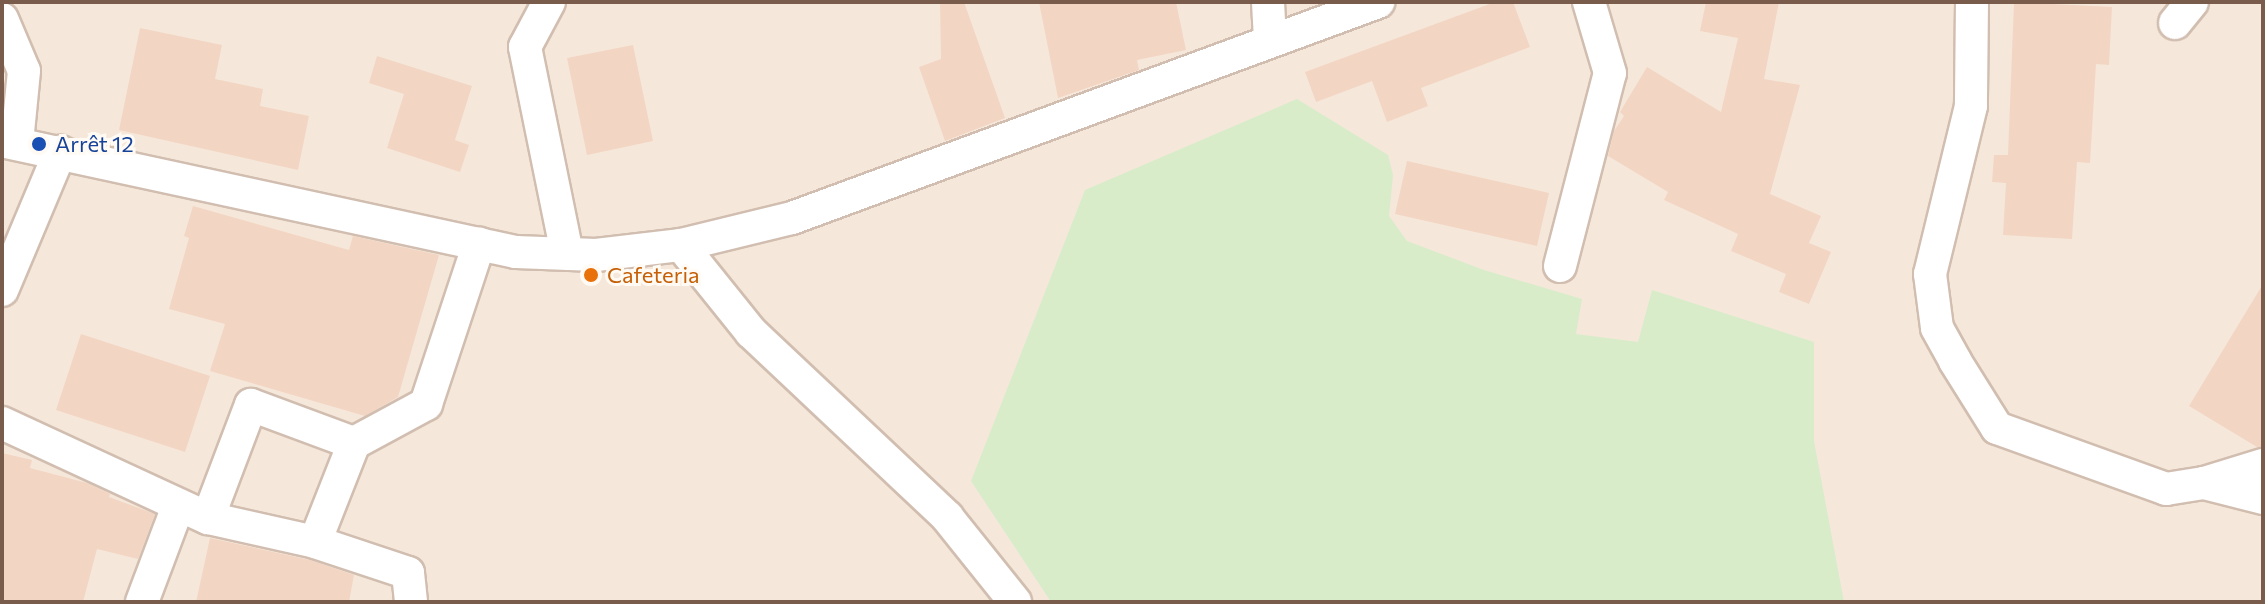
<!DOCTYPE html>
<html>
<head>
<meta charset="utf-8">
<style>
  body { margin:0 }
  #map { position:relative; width:2265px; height:604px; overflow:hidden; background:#fdf6ec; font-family:Commissioner,sans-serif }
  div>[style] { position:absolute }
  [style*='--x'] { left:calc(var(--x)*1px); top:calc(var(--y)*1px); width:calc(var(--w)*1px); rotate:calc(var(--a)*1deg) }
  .residential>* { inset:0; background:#f5e8da }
  .green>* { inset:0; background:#d8ecc9 }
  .building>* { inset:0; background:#f3d5c3 }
  .roads { filter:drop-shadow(2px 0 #d1beb0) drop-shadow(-2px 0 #d1beb0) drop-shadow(0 2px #d1beb0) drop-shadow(0 -2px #d1beb0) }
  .minor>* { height:32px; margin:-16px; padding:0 16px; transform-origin:16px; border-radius:16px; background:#fff }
  .dots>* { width:22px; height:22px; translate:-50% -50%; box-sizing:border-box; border:4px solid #fffaf3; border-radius:50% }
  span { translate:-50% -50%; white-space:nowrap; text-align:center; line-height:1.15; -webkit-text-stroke:6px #fffaf3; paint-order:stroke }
  .transit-label { font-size:22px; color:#164399 }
  .left { translate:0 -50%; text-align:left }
  .food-label { font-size:22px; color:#c56008 }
  .frame { position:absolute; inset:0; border:4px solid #7a5c4d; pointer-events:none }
</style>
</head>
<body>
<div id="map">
  <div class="residential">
    <i style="clip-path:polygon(2px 2px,2263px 2px,2263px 602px,2px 602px)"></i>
  </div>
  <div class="green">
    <i style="clip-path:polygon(1297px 99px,1388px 155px,1393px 175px,1389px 216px,1407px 241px,1484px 270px,1582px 299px,1576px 334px,1638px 342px,1652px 290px,1814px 342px,1814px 441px,1844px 602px,1051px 602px,971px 481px,1085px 190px)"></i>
  </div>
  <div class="building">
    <i style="clip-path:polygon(940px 2px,964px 2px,1005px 118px,945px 141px,919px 67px,941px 59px)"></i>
    <i style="clip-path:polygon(1039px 2px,1176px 2px,1186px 50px,1137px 60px,1139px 70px,1058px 98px)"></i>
    <i style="clip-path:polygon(1495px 2px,1513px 2px,1530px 47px,1421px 88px,1428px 106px,1387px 122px,1372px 81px,1316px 102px,1305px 72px)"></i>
    <i style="clip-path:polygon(1706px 2px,1779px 2px,1764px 79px,1800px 85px,1770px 194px,1821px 216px,1809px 243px,1831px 252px,1809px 304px,1779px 292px,1786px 274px,1731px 251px,1738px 234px,1664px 200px,1668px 192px,1608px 156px,1614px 131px,1624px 116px,1620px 112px,1647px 67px,1721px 112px,1738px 38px,1700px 31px)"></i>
    <i style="clip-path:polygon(2014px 2px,2112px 7px,2109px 65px,2096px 64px,2090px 163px,2077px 162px,2072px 239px,2003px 235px,2006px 183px,1992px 182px,1994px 155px,2008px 155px)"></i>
    <i style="clip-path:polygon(140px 28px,222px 45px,215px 79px,263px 89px,260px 106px,309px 116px,298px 170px,119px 130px)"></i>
    <i style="clip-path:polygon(633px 45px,653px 141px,587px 155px,567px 58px)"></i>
    <i style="clip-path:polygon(377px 56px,472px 86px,455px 140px,469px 145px,460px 172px,387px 148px,404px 94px,369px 83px)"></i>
    <i style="clip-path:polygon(1407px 161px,1549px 193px,1537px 246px,1395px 214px)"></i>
    <i style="clip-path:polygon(193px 206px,349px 250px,353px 236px,439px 255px,398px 397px,365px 416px,210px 371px,225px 324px,169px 309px,189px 238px,184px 236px)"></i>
    <i style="clip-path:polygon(2263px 284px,2263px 447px,2257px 447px,2189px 406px)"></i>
    <i style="clip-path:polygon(81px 334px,210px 376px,185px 452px,56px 410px)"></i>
    <i style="clip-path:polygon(2px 453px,32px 460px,30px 468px,87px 483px,110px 494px,109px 497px,155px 514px,138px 559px,97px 549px,83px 602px,2px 602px)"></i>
    <i style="clip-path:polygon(210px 538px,310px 560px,354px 575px,349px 602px,196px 602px)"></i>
  </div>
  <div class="roads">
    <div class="minor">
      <i style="--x:549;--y:2;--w:51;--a:118.1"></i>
      <i style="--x:525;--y:47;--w:211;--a:78.5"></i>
      <i style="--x:1268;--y:2;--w:38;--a:87"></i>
      <i style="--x:1972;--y:2;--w:104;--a:90.6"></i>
      <i style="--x:1971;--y:106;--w:173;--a:103.7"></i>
      <i style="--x:1930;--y:274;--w:54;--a:82.6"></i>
      <i style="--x:1937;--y:328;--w:38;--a:61"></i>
      <i style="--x:1955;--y:361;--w:79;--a:57.9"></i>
      <i style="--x:1997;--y:428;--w:180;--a:19.8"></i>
      <i style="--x:2166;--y:489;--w:38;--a:-9"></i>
      <i style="--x:2204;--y:483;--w:62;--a:-17"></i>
      <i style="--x:2;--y:19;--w:56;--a:67.1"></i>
      <i style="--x:24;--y:71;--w:71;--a:95.6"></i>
      <i style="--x:2175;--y:23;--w:27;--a:-51"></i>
      <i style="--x:2;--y:141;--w:526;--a:12.19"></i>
      <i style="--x:516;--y:252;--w:80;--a:2.1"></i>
      <i style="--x:596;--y:255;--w:86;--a:-6.7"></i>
      <i style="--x:681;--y:245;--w:114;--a:-13.7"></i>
      <i style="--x:792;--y:218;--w:625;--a:-20.23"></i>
      <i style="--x:681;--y:245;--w:112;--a:51.2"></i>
      <i style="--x:751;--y:332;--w:270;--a:43.3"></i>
      <i style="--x:947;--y:517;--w:109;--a:51.3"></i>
      <i style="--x:1560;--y:266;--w:199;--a:-75.5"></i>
      <i style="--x:1610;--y:73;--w:74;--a:-106.5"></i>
      <i style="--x:2;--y:290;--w:150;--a:-67.2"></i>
      <i style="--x:2;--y:423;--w:227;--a:24.8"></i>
      <i style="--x:208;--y:518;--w:110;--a:12.6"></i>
      <i style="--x:315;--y:542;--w:98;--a:18.4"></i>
      <i style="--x:408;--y:573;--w:29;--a:84"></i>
      <i style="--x:354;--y:443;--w:82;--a:-28.4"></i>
      <i style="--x:426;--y:404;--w:169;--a:-71.7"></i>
      <i style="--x:2204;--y:483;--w:61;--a:14.3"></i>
      <i style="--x:208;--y:518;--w:121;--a:-69.2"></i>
      <i style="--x:251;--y:405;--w:110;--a:20.3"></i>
      <i style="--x:354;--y:443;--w:106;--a:111.5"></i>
      <i style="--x:142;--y:602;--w:103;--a:-69.4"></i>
    </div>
  </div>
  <div class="dots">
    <i style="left:39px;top:144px;background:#1a4fb4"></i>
    <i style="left:591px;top:275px;background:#e8710a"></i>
  </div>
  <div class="transit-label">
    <span class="left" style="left:55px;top:144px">Arrêt 12</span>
  </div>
  <div class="food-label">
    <span class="left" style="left:607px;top:275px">Cafeteria</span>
  </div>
  <div class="frame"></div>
</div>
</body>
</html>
